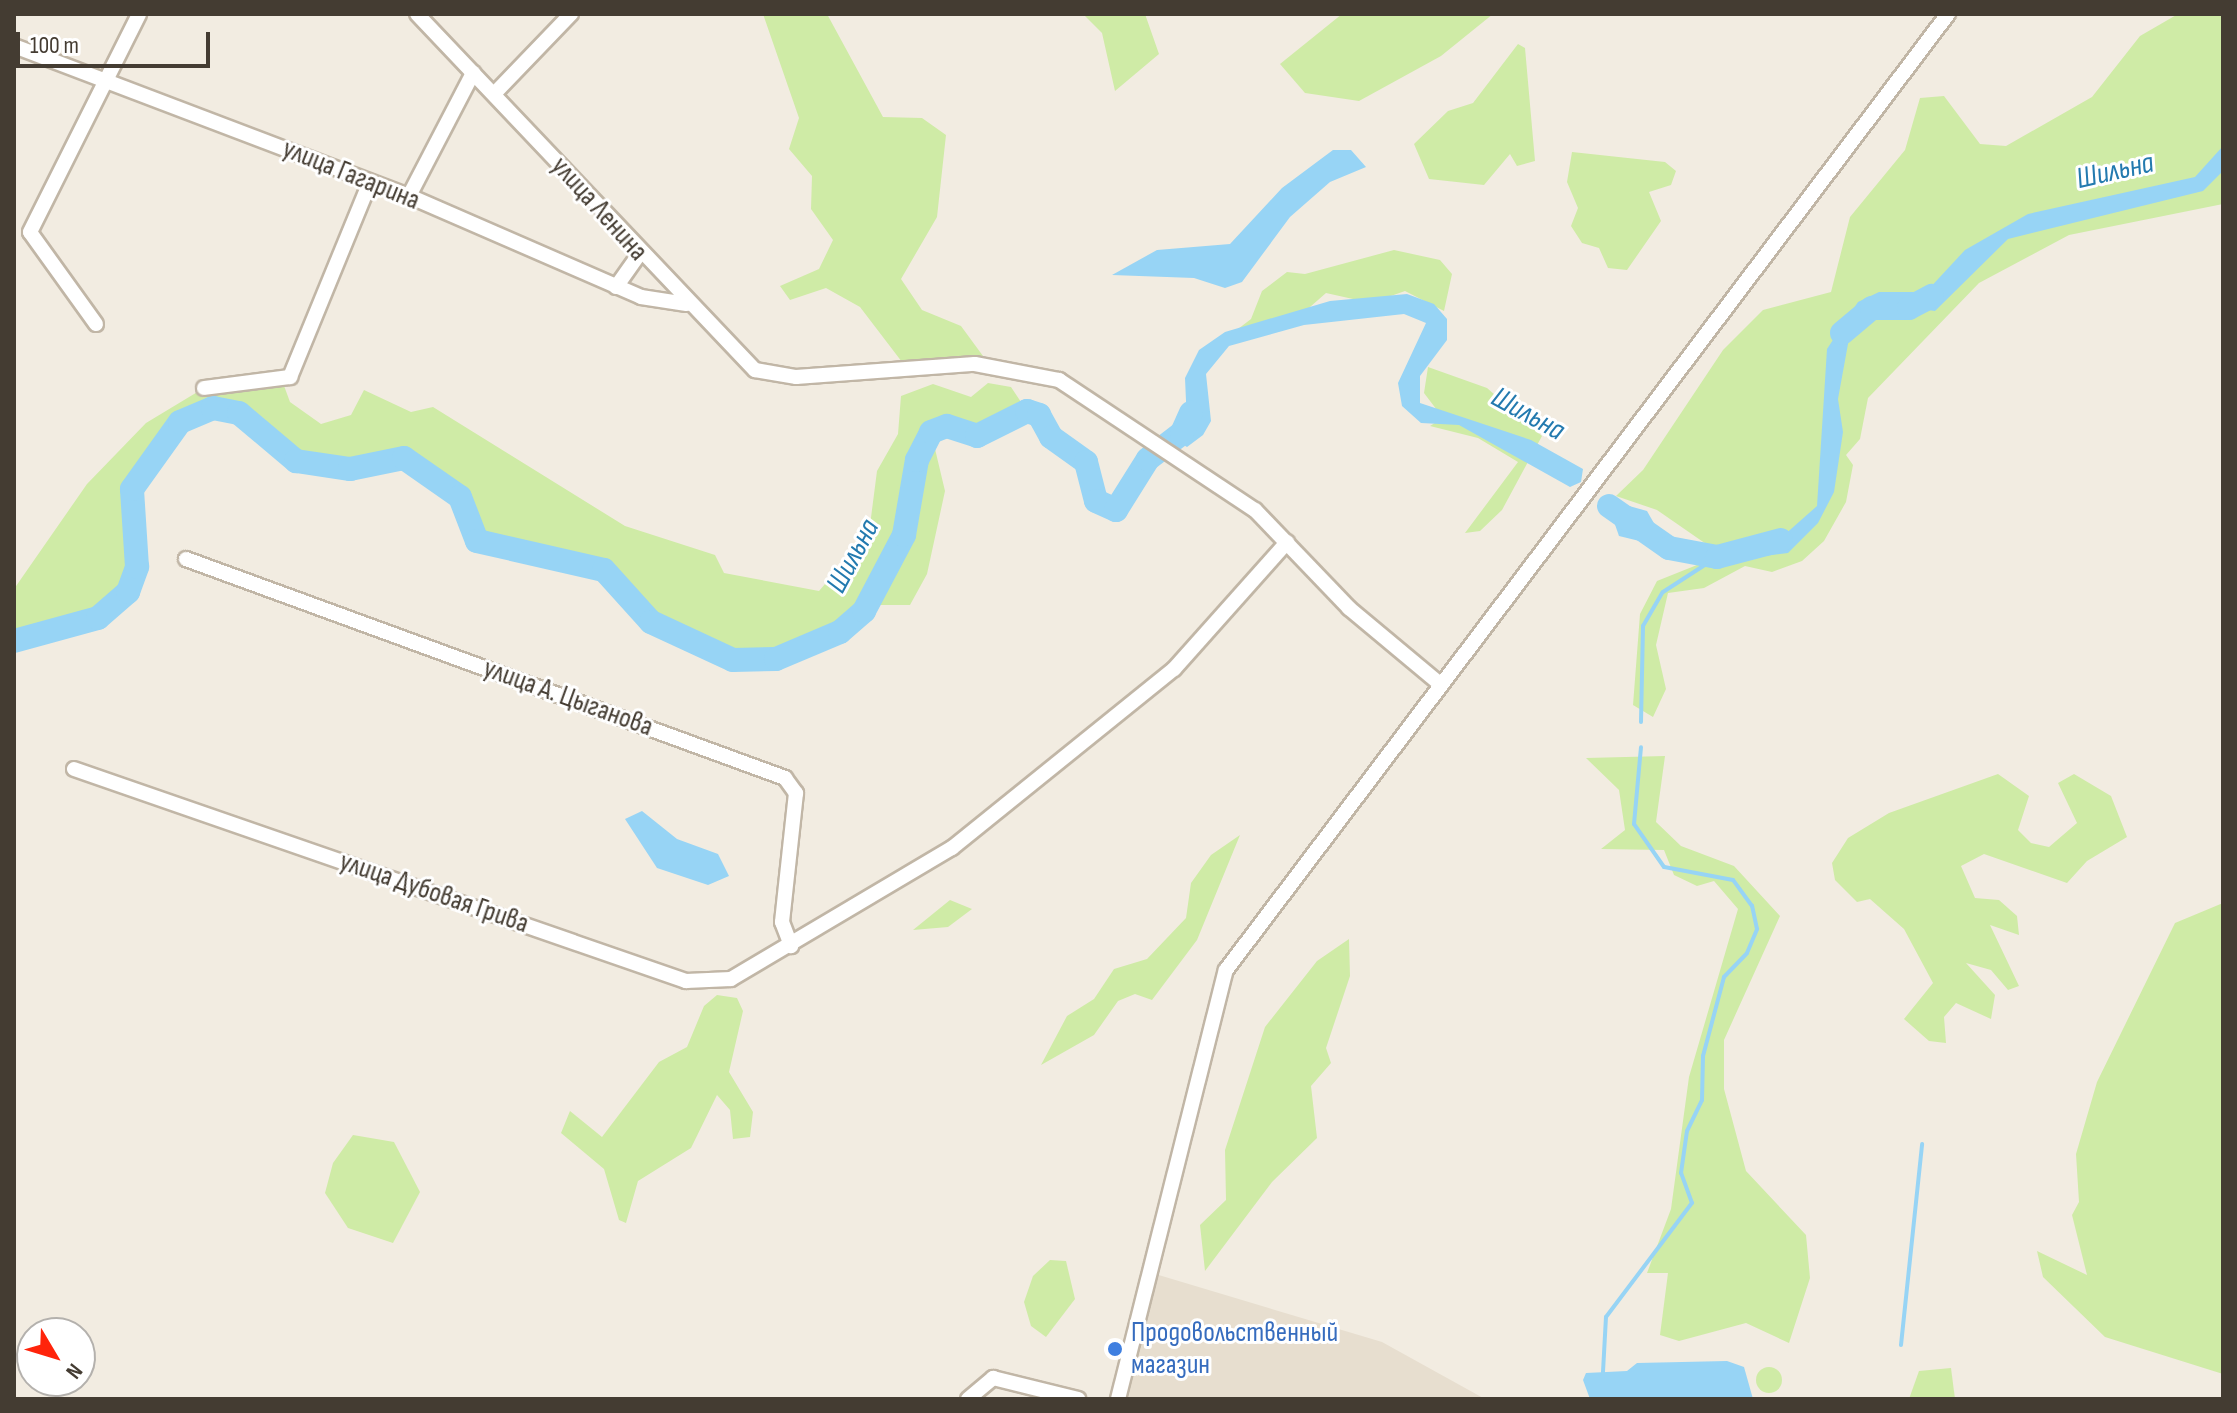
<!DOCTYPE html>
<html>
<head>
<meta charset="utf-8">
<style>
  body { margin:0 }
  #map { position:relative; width:2237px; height:1413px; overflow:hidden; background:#f2ece1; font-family:"Sofia Sans Condensed",sans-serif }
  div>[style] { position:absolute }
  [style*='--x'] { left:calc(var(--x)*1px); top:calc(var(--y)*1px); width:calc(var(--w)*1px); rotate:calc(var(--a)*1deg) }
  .residential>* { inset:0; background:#e7decf }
  .green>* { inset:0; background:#cfeba6 }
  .round { border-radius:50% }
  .water>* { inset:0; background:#97d4f5 }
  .stream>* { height:4px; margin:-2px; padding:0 2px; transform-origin:2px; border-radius:2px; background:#97d4f5 }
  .river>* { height:24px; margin:-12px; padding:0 12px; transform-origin:12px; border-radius:12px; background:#97d4f5 }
  .roads { filter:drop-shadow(2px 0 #c1b6a6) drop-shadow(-2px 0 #c1b6a6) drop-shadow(0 2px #c1b6a6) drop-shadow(0 -2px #c1b6a6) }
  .street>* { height:14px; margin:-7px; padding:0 7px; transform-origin:7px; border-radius:7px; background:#fff }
  .dots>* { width:22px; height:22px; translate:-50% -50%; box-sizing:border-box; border:4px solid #fff; border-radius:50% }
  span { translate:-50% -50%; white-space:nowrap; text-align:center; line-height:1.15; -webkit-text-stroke:6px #fff; paint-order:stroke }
  .street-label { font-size:28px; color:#443c32 }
  .shop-label { font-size:28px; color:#366cbe }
  .left { translate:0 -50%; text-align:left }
  .water-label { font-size:30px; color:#237aaf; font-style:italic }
  .frame { position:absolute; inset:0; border:16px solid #443c32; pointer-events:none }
  .north { position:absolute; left:16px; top:1317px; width:80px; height:80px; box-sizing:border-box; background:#fff; border:2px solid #b4b1ad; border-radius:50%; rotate:128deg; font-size:22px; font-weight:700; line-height:32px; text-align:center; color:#443c32 }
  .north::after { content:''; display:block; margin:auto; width:28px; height:36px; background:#ff240b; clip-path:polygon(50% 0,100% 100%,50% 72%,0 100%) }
  .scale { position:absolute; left:16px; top:32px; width:194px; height:36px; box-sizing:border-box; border:4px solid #443c32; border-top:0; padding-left:10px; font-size:24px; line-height:28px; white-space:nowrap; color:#443c32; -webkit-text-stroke:6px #fff; paint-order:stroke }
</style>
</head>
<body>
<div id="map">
  <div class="residential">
    <i style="clip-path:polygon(1152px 1273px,1382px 1342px,1485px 1399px,1121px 1399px)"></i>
  </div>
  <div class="green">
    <i style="clip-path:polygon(763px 14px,827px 14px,883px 117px,922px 118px,946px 135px,937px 217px,901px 279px,922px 310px,961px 326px,983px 356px,902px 362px,860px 307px,826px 288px,790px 300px,780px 286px,819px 269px,833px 240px,811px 209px,812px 176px,789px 149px,799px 118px)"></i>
    <i style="clip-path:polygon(1083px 14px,1145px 14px,1159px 54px,1115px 91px,1102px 33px)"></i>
    <i style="clip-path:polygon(1342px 14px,1493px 14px,1441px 56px,1359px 101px,1305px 93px,1280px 64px)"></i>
    <i style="clip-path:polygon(2178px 14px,2223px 15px,2223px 204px,2069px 235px,1979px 283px,1868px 398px,1860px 439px,1846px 455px,1853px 465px,1846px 502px,1824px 541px,1802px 561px,1772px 572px,1745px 566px,1704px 588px,1668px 593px,1656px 645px,1666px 689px,1653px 717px,1633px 705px,1640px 614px,1657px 581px,1722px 555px,1657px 510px,1616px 496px,1643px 470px,1723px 350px,1763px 310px,1831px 292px,1850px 217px,1905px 150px,1920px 98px,1944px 96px,1980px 144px,2006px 146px,2092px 97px,2140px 36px)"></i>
    <i style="clip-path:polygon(1518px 44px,1525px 48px,1535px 161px,1517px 166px,1510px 154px,1484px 185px,1429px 179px,1414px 144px,1448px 111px,1473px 103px)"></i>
    <i style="clip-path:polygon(1572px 152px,1665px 162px,1676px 171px,1671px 185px,1649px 192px,1661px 221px,1627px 270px,1608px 268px,1599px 248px,1582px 243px,1571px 226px,1578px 208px,1567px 182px)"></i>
    <i style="clip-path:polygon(1394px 250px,1440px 260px,1452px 274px,1444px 311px,1405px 291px,1371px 303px,1326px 293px,1294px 321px,1221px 342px,1251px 319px,1262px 291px,1287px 272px,1305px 274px)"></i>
    <i style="clip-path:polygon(1428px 367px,1487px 388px,1542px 436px,1502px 510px,1480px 531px,1465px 533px,1518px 462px,1478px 438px,1430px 426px,1443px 418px,1424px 393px)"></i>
    <i style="clip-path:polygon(283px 383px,290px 402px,321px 424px,351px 415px,364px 390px,411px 412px,433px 407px,625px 526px,715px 555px,724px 573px,819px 591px,869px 533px,877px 471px,898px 434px,901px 396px,933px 384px,971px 397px,988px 383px,1011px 387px,1027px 411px,977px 436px,947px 426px,931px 432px,945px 491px,927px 574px,910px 605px,879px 605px,840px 632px,776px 659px,733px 660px,682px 642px,651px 622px,604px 570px,477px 541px,460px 496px,405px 458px,350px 469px,296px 461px,262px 417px,213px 408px,180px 422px,132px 489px,137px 567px,128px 593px,98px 618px,14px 641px,14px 589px,87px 484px,146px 423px,204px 388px)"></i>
    <i style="clip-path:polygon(1665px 756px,1656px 822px,1681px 846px,1734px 866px,1780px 916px,1724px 1040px,1724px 1089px,1746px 1171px,1806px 1235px,1810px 1278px,1789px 1343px,1746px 1323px,1679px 1341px,1660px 1335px,1668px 1273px,1647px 1273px,1671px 1209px,1689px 1077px,1738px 909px,1714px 881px,1697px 886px,1674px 875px,1664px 850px,1601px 849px,1625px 830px,1619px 790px,1586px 758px)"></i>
    <i style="clip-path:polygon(1998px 774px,2029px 796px,2018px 830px,2031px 843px,2049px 847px,2077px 823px,2058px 783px,2074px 774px,2111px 796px,2127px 837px,2087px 861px,2067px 883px,1984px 854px,1961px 866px,1975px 898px,1999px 900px,2017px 916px,2019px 935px,1990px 925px,2019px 986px,2008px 990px,1991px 970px,1966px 963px,1995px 995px,1991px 1019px,1956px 1003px,1944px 1017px,1946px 1043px,1929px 1041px,1904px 1019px,1933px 983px,1904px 929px,1870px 899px,1857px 902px,1835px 880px,1832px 863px,1848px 838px,1889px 813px)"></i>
    <i style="clip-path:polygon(1240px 835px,1197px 940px,1152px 1000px,1135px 994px,1118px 1001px,1094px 1035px,1041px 1065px,1067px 1016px,1094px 999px,1114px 969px,1147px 959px,1186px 918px,1191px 883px,1211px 855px)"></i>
    <i style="clip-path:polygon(950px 900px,972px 909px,948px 927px,913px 930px)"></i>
    <i style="clip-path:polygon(2223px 903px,2223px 1374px,2105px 1337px,2043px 1277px,2037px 1251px,2087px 1275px,2072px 1215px,2079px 1202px,2076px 1154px,2097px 1082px,2175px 923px)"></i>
    <i style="clip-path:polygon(1349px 939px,1350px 976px,1326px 1048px,1331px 1063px,1311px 1086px,1317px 1138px,1272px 1182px,1205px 1271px,1200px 1225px,1226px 1200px,1225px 1150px,1265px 1027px,1317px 961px)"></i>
    <i style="clip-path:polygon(717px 995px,737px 998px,743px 1011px,729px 1072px,753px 1112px,750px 1137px,733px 1139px,730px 1110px,717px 1095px,691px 1148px,638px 1181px,626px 1223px,619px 1220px,604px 1169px,561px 1133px,570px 1111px,602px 1137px,659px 1062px,687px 1047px,704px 1006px)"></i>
    <i style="clip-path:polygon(353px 1135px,394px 1142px,420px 1192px,393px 1243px,348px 1228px,325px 1193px,333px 1163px)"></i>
    <i style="clip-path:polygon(1050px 1260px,1066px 1261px,1075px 1299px,1046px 1337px,1031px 1326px,1024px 1302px,1033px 1276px)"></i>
    <i class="round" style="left:1756px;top:1367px;width:26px;height:26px"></i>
    <i style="clip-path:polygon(1951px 1368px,1955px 1399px,1909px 1399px,1919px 1371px)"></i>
  </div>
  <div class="water">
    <i style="clip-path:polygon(2223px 146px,2223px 171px,2203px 191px,2008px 239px,1935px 311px,1877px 303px,1852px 322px,1838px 399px,1843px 432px,1834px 492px,1818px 523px,1788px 553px,1756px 557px,1749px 545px,1782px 537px,1817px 506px,1827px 349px,1858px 302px,1879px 292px,1926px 292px,1965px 250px,2028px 214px,2195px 177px)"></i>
    <i style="clip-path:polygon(1333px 150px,1351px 150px,1366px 167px,1330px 182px,1290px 217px,1242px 282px,1225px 288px,1194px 278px,1112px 275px,1157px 250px,1230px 244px,1282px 188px)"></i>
    <i style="clip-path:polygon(1407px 294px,1434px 304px,1447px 319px,1447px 340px,1420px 376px,1420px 403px,1531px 440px,1583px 469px,1581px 482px,1570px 487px,1459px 425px,1421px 423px,1402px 406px,1398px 383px,1426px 323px,1404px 314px,1304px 325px,1229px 346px,1206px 374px,1211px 421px,1203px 435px,1187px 447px,1172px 438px,1187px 424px,1185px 378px,1199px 350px,1225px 332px,1330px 301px)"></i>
    <i style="clip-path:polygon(1622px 504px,1647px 511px,1668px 548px,1619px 536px,1612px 516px)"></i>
    <i style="clip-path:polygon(642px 811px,677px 839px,718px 854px,729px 876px,708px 885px,657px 868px,625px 819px)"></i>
    <i style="clip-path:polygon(1727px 1361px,1744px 1367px,1753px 1399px,1590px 1399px,1583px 1380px,1586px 1373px,1627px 1371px,1637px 1363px)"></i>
  </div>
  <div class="stream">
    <i style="--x:1641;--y:722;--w:96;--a:-88.8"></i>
    <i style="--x:1643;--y:626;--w:39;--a:-60"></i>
    <i style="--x:1663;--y:592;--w:64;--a:-32.9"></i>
    <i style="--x:1901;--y:1345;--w:202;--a:-84"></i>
    <i style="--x:1603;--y:1372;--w:55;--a:-86.9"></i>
    <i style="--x:1606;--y:1317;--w:143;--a:-53"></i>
    <i style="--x:1692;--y:1203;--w:32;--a:-110"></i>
    <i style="--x:1681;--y:1173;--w:42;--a:-81.9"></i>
    <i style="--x:1687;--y:1131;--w:34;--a:-64"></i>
    <i style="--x:1702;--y:1100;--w:44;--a:-88.7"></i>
    <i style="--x:1703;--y:1056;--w:82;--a:-75.1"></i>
    <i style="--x:1724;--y:977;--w:33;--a:-46"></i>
    <i style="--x:1747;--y:953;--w:26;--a:-67"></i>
    <i style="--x:1757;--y:929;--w:24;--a:-102"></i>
    <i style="--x:1752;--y:906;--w:32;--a:-126"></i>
    <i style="--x:1733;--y:880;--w:70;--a:-169.3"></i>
    <i style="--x:1664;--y:867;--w:52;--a:-124.9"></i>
    <i style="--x:1634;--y:824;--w:77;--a:-84.8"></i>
  </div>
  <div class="river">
    <i style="--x:1842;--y:333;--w:39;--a:-40"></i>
    <i style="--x:1872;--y:308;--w:37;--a:0"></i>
    <i style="--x:1909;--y:308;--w:26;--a:-28"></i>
    <i style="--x:1609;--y:506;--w:73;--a:35"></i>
    <i style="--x:1669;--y:548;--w:49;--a:10.6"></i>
    <i style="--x:1717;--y:557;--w:66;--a:-14.9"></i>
    <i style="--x:14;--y:641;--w:87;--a:-15.3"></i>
    <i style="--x:98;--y:618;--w:40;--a:-41"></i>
    <i style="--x:128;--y:592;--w:27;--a:-70"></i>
    <i style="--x:137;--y:567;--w:78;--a:-93.7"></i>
    <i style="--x:132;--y:489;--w:82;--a:-54.4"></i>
    <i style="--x:180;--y:422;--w:36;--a:-23"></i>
    <i style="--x:213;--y:408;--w:26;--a:11"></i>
    <i style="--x:239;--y:413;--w:75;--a:40.1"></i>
    <i style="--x:296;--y:461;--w:55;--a:8.4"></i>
    <i style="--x:350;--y:469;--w:55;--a:-11.5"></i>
    <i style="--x:404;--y:458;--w:68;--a:34.9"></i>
    <i style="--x:460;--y:497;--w:47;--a:68.9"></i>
    <i style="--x:477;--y:541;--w:130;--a:12.9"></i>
    <i style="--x:604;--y:570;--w:70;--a:47.9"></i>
    <i style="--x:651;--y:622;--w:90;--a:24.9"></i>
    <i style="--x:733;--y:660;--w:43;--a:-1.3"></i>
    <i style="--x:776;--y:659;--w:69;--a:-22.9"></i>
    <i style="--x:840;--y:632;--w:32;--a:-41"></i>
    <i style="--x:864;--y:611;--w:86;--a:-62.2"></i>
    <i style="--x:904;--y:535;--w:76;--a:-80.2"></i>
    <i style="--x:917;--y:460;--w:31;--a:-63"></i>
    <i style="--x:931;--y:432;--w:17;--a:-21"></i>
    <i style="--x:947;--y:426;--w:32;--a:18"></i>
    <i style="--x:977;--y:436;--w:56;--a:-26.6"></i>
    <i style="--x:1027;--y:411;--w:13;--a:18"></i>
    <i style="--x:1039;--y:415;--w:25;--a:61"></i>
    <i style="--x:1051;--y:437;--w:43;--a:35.5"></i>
    <i style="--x:1086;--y:462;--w:40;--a:75.6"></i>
    <i style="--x:1096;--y:501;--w:22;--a:24"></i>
    <i style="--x:1116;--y:510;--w:60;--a:-57.9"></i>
    <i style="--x:1148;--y:459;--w:43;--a:-37.4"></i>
    <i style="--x:1182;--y:433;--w:22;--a:-66"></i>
  </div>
  <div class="roads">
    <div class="street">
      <i style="--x:417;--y:14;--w:491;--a:46.5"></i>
      <i style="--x:755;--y:370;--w:42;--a:9.7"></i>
      <i style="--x:796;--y:377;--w:179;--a:-4.2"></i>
      <i style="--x:975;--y:364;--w:86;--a:10.8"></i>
      <i style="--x:1059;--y:380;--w:235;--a:33.6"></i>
      <i style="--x:1255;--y:510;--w:136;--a:46.2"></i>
      <i style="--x:1349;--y:608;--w:120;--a:39.9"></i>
      <i style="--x:14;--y:46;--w:423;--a:20.8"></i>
      <i style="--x:409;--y:196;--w:253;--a:23.5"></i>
      <i style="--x:641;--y:297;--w:46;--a:8.8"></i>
      <i style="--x:494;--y:94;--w:111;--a:-46.1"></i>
      <i style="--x:409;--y:196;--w:139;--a:-62.5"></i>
      <i style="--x:616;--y:287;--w:42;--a:-54.8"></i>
      <i style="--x:96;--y:324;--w:113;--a:-125.7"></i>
      <i style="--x:30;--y:232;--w:244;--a:-63.4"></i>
      <i style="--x:204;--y:388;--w:87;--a:-7.3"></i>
      <i style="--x:290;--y:377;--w:211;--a:-67.7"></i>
      <i style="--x:186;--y:559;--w:638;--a:20.08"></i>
      <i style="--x:785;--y:778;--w:19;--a:54"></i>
      <i style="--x:796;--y:793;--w:130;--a:96.2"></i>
      <i style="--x:782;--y:922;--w:26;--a:69"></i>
      <i style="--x:74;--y:769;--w:648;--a:19.11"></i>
      <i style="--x:686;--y:981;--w:45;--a:-2.5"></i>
      <i style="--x:731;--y:979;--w:257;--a:-30.7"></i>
      <i style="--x:952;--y:848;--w:285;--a:-38.9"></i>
      <i style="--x:1174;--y:669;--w:170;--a:-48.3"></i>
      <i style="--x:968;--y:1399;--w:33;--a:-40"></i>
      <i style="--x:993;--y:1378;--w:88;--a:13.9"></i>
      <i style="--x:1118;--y:1399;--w:442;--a:-75.9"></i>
      <i style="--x:1226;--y:970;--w:1198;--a:-52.94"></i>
    </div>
  </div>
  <div class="dots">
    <i style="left:1115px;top:1349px;background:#3f7fe0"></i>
  </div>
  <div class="street-label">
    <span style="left:351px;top:175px;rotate:22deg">улица Гагарина</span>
    <span style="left:599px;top:209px;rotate:48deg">улица Ленина</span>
    <span style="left:568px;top:698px;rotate:20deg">улица А. Цыганова</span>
    <span style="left:434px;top:893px;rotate:19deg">улица Дубовая Грива</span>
  </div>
  <div class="shop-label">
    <span class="left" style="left:1131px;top:1349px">Продовольственный<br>магазин</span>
  </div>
  <div class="water-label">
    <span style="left:2115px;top:171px;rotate:-13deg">Шильна</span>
    <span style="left:1528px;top:414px;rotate:29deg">Шильна</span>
    <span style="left:853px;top:556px;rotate:-62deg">Шильна</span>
  </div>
  <div class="frame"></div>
  <div class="north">N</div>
  <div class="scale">100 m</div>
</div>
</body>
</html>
